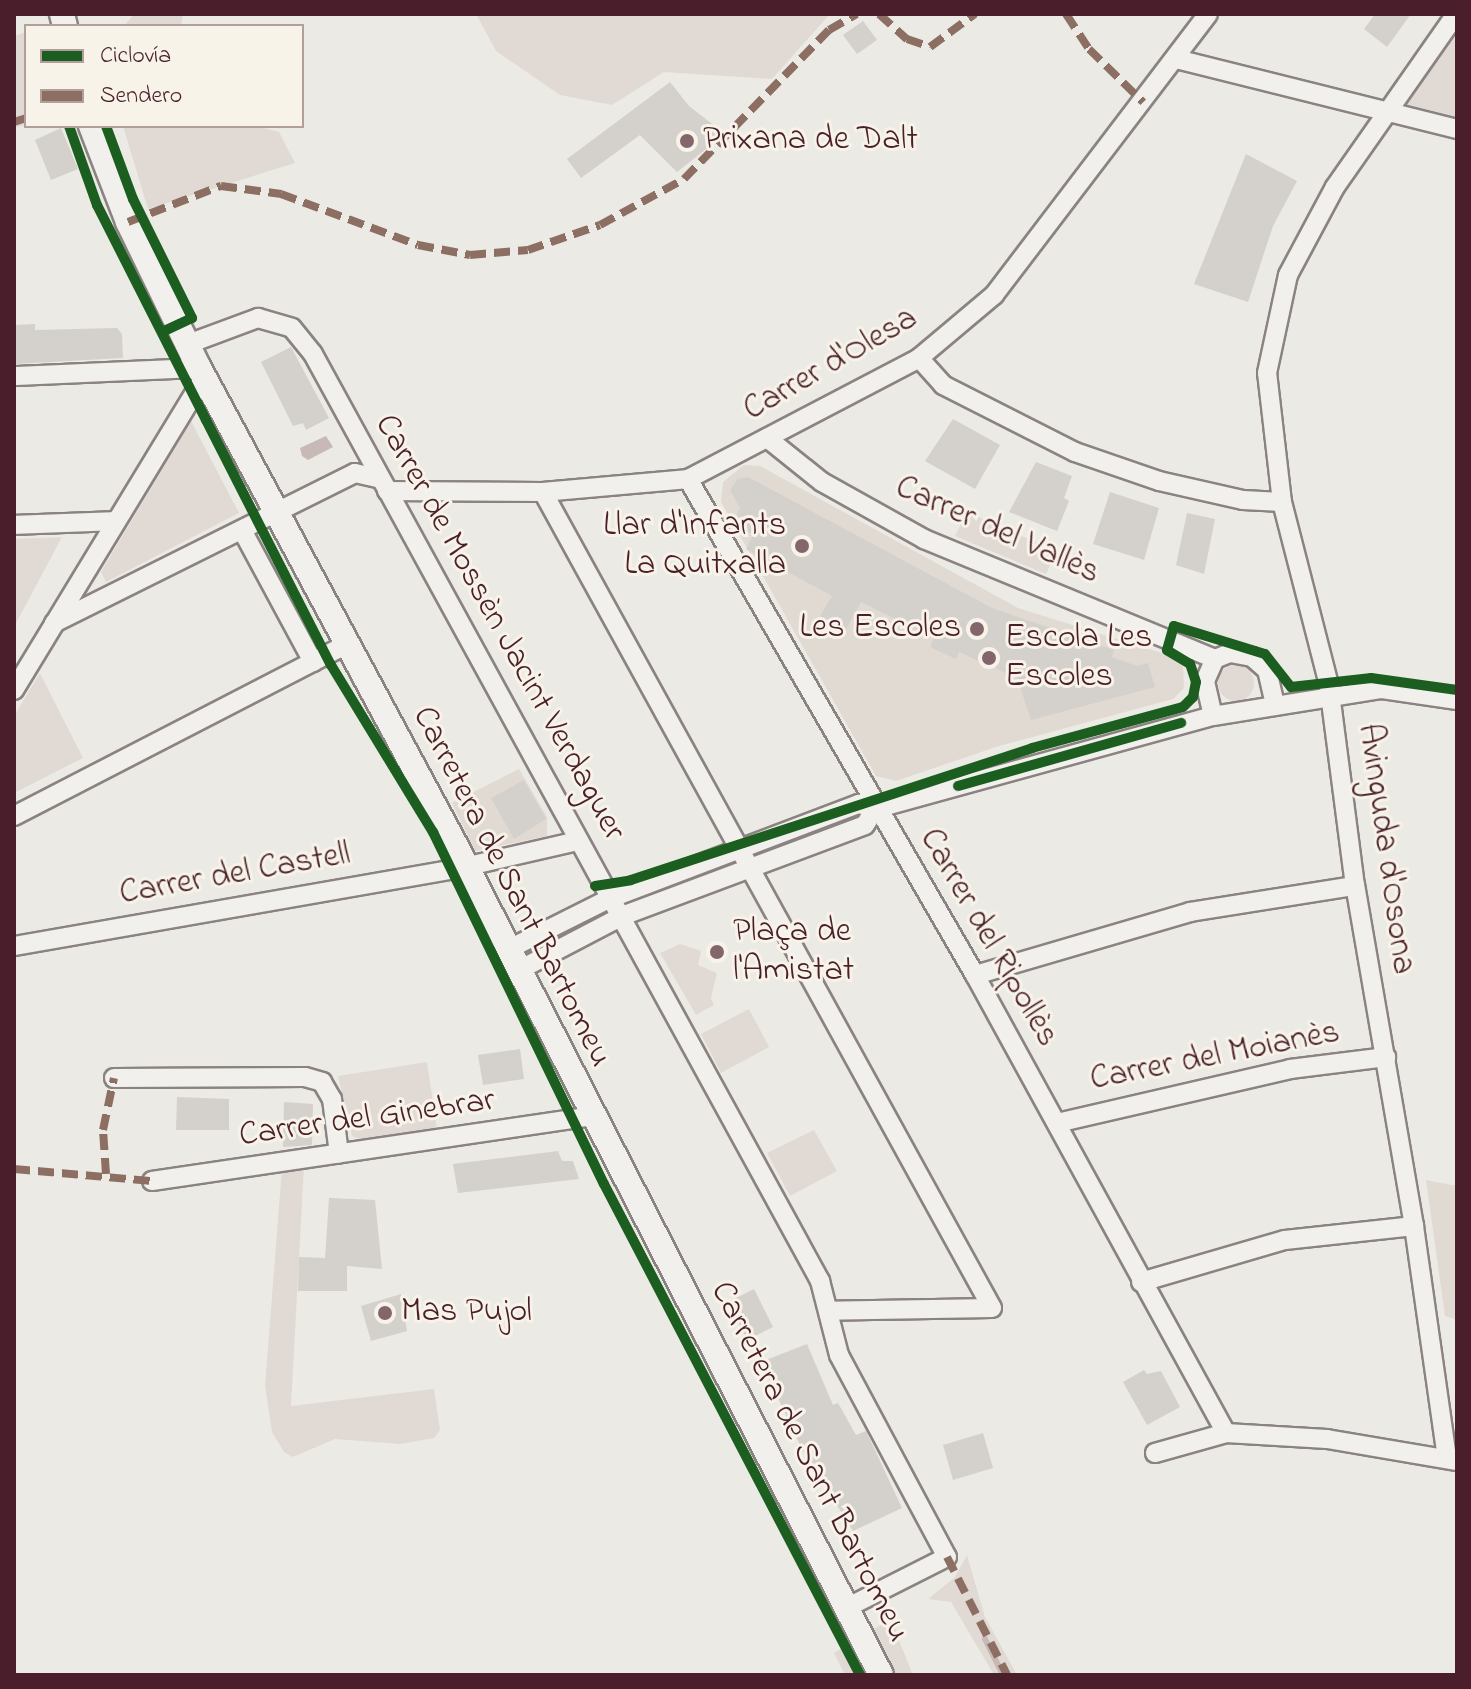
<!DOCTYPE html>
<html>
<head>
<meta charset="utf-8">
<style>
  body { margin:0 }
  #map { position:relative; width:1471px; height:1689px; overflow:hidden; background:#eceae4; font-family:"Indie Flower",sans-serif }
  div>[style] { position:absolute }
  [style*='--x'] { left:calc(var(--x)*1px); top:calc(var(--y)*1px); width:calc(var(--w)*1px); rotate:calc(var(--a)*1deg) }
  .built>* { inset:0; background:#e1dad3 }
  .green>* { inset:0; background:#e1dad4 }
  .round { border-radius:50% }
  .water>* { inset:0; background:#c7b9b6 }
  .stream>* { height:6px; margin:-3px; padding:0 3px; transform-origin:3px; border-radius:3px; background:#c7b9b6 }
  .building>* { inset:0; background:#d4d0cc }
  .roads { filter:drop-shadow(2px 0 #8b8282) drop-shadow(-2px 0 #8b8282) drop-shadow(0 2px #8b8282) drop-shadow(0 -2px #8b8282) }
  .street>* { height:18px; margin:-9px; padding:0 9px; transform-origin:9px; border-radius:9px; background:#f1f0ec }
  .secondary>* { height:24px; margin:-12px; padding:0 12px; transform-origin:12px; border-radius:12px; background:#f1f0ec }
  .quiet>* { height:8px; margin-top:-4px; transform-origin:0; background:repeating-linear-gradient(90deg,#8d6e63 0 16px,transparent 0 24px) }
  .cycleway>* { height:10px; margin:-5px; padding:0 5px; transform-origin:5px; border-radius:5px; background:#1b5e20 }
  .dots>* { width:22px; height:22px; translate:-50% -50%; box-sizing:border-box; border:4px solid #f7f3e8; border-radius:50% }
  span { translate:-50% -50%; white-space:nowrap; text-align:center; line-height:1.15; -webkit-text-stroke:6px #f7f3e8; paint-order:stroke }
  .poi-label { font-size:34px; color:#4a1f2b }
  .left { translate:0 -50%; text-align:left }
  .right { translate:-100% -50%; text-align:right }
  .street-label { font-size:34px; color:#4a1f2b }
  .frame { position:absolute; inset:0; border:16px solid #4a1f2b; pointer-events:none }
  .legend { position:absolute; left:24px; top:24px; width:280px; height:104px; box-sizing:border-box; background:#f7f3e8; border:2px solid #b29e9c; margin:0; padding:10px 14px; list-style:none; font-size:24px; color:#4a1f2b }
  .legend li { display:flex; align-items:center; gap:16px; height:40px }
  .legend b { width:40px; border:2px solid #b29e9c }
</style>
</head>
<body>
<div id="map">
  <div class="built">
    <i style="clip-path:polygon(744px 465px,760px 466px,1018px 608px,1168px 655px,1183px 666px,1184px 688px,1173px 699px,999px 746px,896px 781px,876px 776px,721px 502px,723px 482px)"></i>
    <i style="clip-path:polygon(519px 769px,547px 817px,547px 836px,475px 851px,452px 803px)"></i>
    <i style="clip-path:polygon(1426px 1180px,1457px 1186px,1457px 1320px,1445px 1316px)"></i>
  </div>
  <div class="green">
    <i style="clip-path:polygon(134px 14px,183px 14px,181px 26px,124px 26px)"></i>
    <i style="clip-path:polygon(476px 14px,830px 14px,772px 79px,664px 72px,612px 105px,560px 95px,496px 51px)"></i>
    <i style="clip-path:polygon(1457px 14px,1457px 131px,1385px 114px)"></i>
    <i style="clip-path:polygon(26px 32px,26px 125px,14px 128px,14px 36px)"></i>
    <i style="clip-path:polygon(123px 126px,256px 126px,279px 132px,295px 163px,148px 209px)"></i>
    <i style="clip-path:polygon(191px 421px,239px 513px,106px 582px,101px 572px)"></i>
    <i style="clip-path:polygon(967px 512px,1056px 551px,1046px 574px,955px 536px)"></i>
    <i style="clip-path:polygon(62px 537px,14px 627px,14px 539px)"></i>
    <i style="clip-path:polygon(1175px 661px,1181px 692px,1161px 695px,1156px 664px)"></i>
    <i class="round" style="left:1218px;top:665px;width:36px;height:36px"></i>
    <i style="clip-path:polygon(40px 673px,83px 758px,14px 793px,14px 716px)"></i>
    <i style="clip-path:polygon(680px 944px,701px 951px,698px 965px,717px 973px,711px 998px,714px 1005px,696px 1015px,660px 953px)"></i>
    <i style="clip-path:polygon(749px 1009px,769px 1047px,721px 1073px,701px 1034px)"></i>
    <i style="clip-path:polygon(427px 1062px,437px 1130px,363px 1140px,352px 1136px,338px 1076px)"></i>
    <i style="clip-path:polygon(814px 1130px,837px 1171px,790px 1196px,767px 1153px)"></i>
    <i style="clip-path:polygon(304px 1165px,291px 1406px,434px 1389px,440px 1430px,434px 1438px,400px 1444px,335px 1439px,293px 1457px,284px 1452px,272px 1432px,265px 1386px,282px 1168px)"></i>
    <i style="clip-path:polygon(967px 1555px,985px 1617px,1017px 1675px,994px 1675px,951px 1602px,928px 1599px,954px 1578px)"></i>
    <i style="clip-path:polygon(897px 1615px,896px 1633px,913px 1675px,845px 1675px,834px 1653px)"></i>
  </div>
  <div class="water">
    <i style="clip-path:polygon(326px 436px,333px 447px,308px 460px,302px 456px,300px 448px)"></i>
  </div>
  <div class="stream">
    <i style="--x:985;--y:1639;--w:40;--a:63.4"></i>
  </div>
  <div class="building">
    <i style="clip-path:polygon(1375px 14px,1411px 14px,1387px 47px,1364px 29px)"></i>
    <i style="clip-path:polygon(863px 21px,877px 40px,857px 54px,843px 35px)"></i>
    <i style="clip-path:polygon(670px 82px,689px 106px,725px 134px,677px 172px,640px 135px,581px 178px,567px 159px)"></i>
    <i style="clip-path:polygon(61px 128px,78px 169px,51px 180px,35px 140px)"></i>
    <i style="clip-path:polygon(1246px 154px,1297px 181px,1273px 226px,1248px 302px,1194px 284px)"></i>
    <i style="clip-path:polygon(35px 324px,35px 330px,117px 328px,122px 334px,123px 358px,14px 364px,14px 325px)"></i>
    <i style="clip-path:polygon(291px 347px,329px 418px,306px 430px,303px 423px,293px 426px,261px 362px)"></i>
    <i style="clip-path:polygon(953px 419px,1000px 445px,975px 489px,925px 461px)"></i>
    <i style="clip-path:polygon(1036px 462px,1072px 476px,1064px 498px,1069px 501px,1057px 531px,1009px 512px)"></i>
    <i style="clip-path:polygon(748px 477px,992px 608px,1114px 650px,1112px 657px,1137px 666px,1148px 663px,1155px 687px,1031px 720px,1017px 678px,959px 652px,956px 659px,930px 647px,934px 638px,861px 602px,846px 630px,820px 616px,832px 596px,746px 549px,753px 535px,733px 523px,740px 508px,730px 490px,738px 479px)"></i>
    <i style="clip-path:polygon(1110px 492px,1159px 508px,1144px 560px,1093px 544px)"></i>
    <i style="clip-path:polygon(1187px 513px,1215px 519px,1204px 574px,1176px 565px)"></i>
    <i style="clip-path:polygon(524px 780px,546px 819px,514px 839px,491px 798px)"></i>
    <i style="clip-path:polygon(520px 1049px,524px 1079px,483px 1085px,478px 1055px)"></i>
    <i style="clip-path:polygon(177px 1097px,229px 1099px,229px 1130px,176px 1130px)"></i>
    <i style="clip-path:polygon(284px 1102px,313px 1104px,312px 1145px,283px 1147px)"></i>
    <i style="clip-path:polygon(558px 1151px,562px 1161px,573px 1161px,579px 1179px,458px 1193px,453px 1164px)"></i>
    <i style="clip-path:polygon(329px 1198px,375px 1200px,382px 1269px,347px 1266px,347px 1291px,298px 1291px,299px 1257px,325px 1258px)"></i>
    <i style="clip-path:polygon(754px 1289px,773px 1327px,747px 1340px,728px 1302px)"></i>
    <i style="clip-path:polygon(401px 1294px,407px 1331px,371px 1341px,361px 1306px)"></i>
    <i style="clip-path:polygon(807px 1344px,833px 1405px,838px 1403px,856px 1435px,866px 1431px,902px 1508px,853px 1531px,803px 1451px,761px 1362px)"></i>
    <i style="clip-path:polygon(1144px 1370px,1147px 1374px,1161px 1371px,1180px 1407px,1147px 1425px,1123px 1382px)"></i>
    <i style="clip-path:polygon(983px 1433px,993px 1468px,953px 1480px,943px 1445px)"></i>
  </div>
  <div class="roads">
    <div class="street">
      <i style="--x:1176;--y:59;--w:290;--a:14"></i>
      <i style="--x:188;--y:344;--w:75;--a:-20.4"></i>
      <i style="--x:258;--y:318;--w:35;--a:16"></i>
      <i style="--x:292;--y:328;--w:33;--a:51"></i>
      <i style="--x:313;--y:354;--w:1057;--a:61.32"></i>
      <i style="--x:820;--y:1281;--w:76;--a:75.6"></i>
      <i style="--x:839;--y:1355;--w:229;--a:61.9"></i>
      <i style="--x:947;--y:1557;--w:113;--a:153.2"></i>
      <i style="--x:919;--y:358;--w:36;--a:48"></i>
      <i style="--x:943;--y:385;--w:148;--a:26.9"></i>
      <i style="--x:1075;--y:452;--w:89;--a:19"></i>
      <i style="--x:1159;--y:481;--w:86;--a:12.7"></i>
      <i style="--x:1243;--y:500;--w:39;--a:3"></i>
      <i style="--x:14;--y:376;--w:185;--a:-2.5"></i>
      <i style="--x:767;--y:438;--w:70;--a:38.7"></i>
      <i style="--x:822;--y:482;--w:117;--a:29.2"></i>
      <i style="--x:924;--y:539;--w:315;--a:22.4"></i>
      <i style="--x:688;--y:479;--w:573;--a:59.95"></i>
      <i style="--x:975;--y:975;--w:522;--a:61.28"></i>
      <i style="--x:387;--y:491;--w:156;--a:0.4"></i>
      <i style="--x:543;--y:492;--w:146;--a:-5.1"></i>
      <i style="--x:688;--y:479;--w:261;--a:-27.6"></i>
      <i style="--x:919;--y:358;--w:98;--a:-40"></i>
      <i style="--x:994;--y:295;--w:353;--a:-52.7"></i>
      <i style="--x:543;--y:492;--w:931;--a:61.18"></i>
      <i style="--x:992;--y:1308;--w:164;--a:179"></i>
      <i style="--x:14;--y:525;--w:102;--a:-2.2"></i>
      <i style="--x:242;--y:530;--w:150;--a:61.7"></i>
      <i style="--x:54;--y:623;--w:336;--a:-26.5"></i>
      <i style="--x:355;--y:473;--w:26;--a:13"></i>
      <i style="--x:14;--y:690;--w:366;--a:-58.7"></i>
      <i style="--x:1213;--y:716;--w:36;--a:-103"></i>
      <i style="--x:1205;--y:681;--w:24;--a:-66"></i>
      <i style="--x:1215;--y:659;--w:16;--a:-22"></i>
      <i style="--x:1230;--y:653;--w:22;--a:10"></i>
      <i style="--x:1252;--y:657;--w:20;--a:41"></i>
      <i style="--x:1267;--y:670;--w:37;--a:77"></i>
      <i style="--x:14;--y:816;--w:373;--a:-27.3"></i>
      <i style="--x:14;--y:946;--w:444;--a:-9.9"></i>
      <i style="--x:451;--y:870;--w:130;--a:-12.9"></i>
      <i style="--x:507;--y:950;--w:116;--a:-26.6"></i>
      <i style="--x:611;--y:898;--w:265;--a:-20.8"></i>
      <i style="--x:859;--y:804;--w:17;--a:17"></i>
      <i style="--x:875;--y:809;--w:351;--a:-15.4"></i>
      <i style="--x:1213;--y:716;--w:171;--a:-9.1"></i>
      <i style="--x:1382;--y:689;--w:76;--a:8.3"></i>
      <i style="--x:517;--y:971;--w:119;--a:-27.6"></i>
      <i style="--x:622;--y:916;--w:259;--a:-20.5"></i>
      <i style="--x:865;--y:825;--w:19;--a:-58"></i>
      <i style="--x:975;--y:975;--w:224;--a:-16.3"></i>
      <i style="--x:1190;--y:912;--w:167;--a:-9"></i>
      <i style="--x:114;--y:1078;--w:191;--a:-0.3"></i>
      <i style="--x:305;--y:1077;--w:18;--a:16"></i>
      <i style="--x:322;--y:1082;--w:20;--a:60"></i>
      <i style="--x:332;--y:1099;--w:55;--a:82.7"></i>
      <i style="--x:1057;--y:1123;--w:239;--a:-13"></i>
      <i style="--x:1290;--y:1069;--w:97;--a:-7.1"></i>
      <i style="--x:152;--y:1181;--w:443;--a:-8.4"></i>
      <i style="--x:1141;--y:1282;--w:150;--a:-16.3"></i>
      <i style="--x:1285;--y:1240;--w:130;--a:-6.2"></i>
      <i style="--x:1155;--y:1453;--w:74;--a:-15.7"></i>
      <i style="--x:1226;--y:1433;--w:101;--a:3.4"></i>
      <i style="--x:1327;--y:1439;--w:132;--a:9.6"></i>
      <i style="--x:1447;--y:1458;--w:234;--a:-98.1"></i>
      <i style="--x:1414;--y:1226;--w:345;--a:-99.8"></i>
      <i style="--x:1355;--y:886;--w:203;--a:-97.4"></i>
      <i style="--x:1329;--y:685;--w:189;--a:-104.4"></i>
      <i style="--x:1282;--y:502;--w:130;--a:-96.6"></i>
      <i style="--x:1267;--y:373;--w:100;--a:-77.9"></i>
      <i style="--x:1288;--y:275;--w:100;--a:-61.9"></i>
      <i style="--x:1335;--y:187;--w:211;--a:-55"></i>
    </div>
    <div class="secondary">
      <i style="--x:62;--y:14;--w:12;--a:76"></i>
      <i style="--x:91;--y:126;--w:103;--a:68.9"></i>
      <i style="--x:128;--y:222;--w:162;--a:64.1"></i>
      <i style="--x:199;--y:368;--w:545;--a:61.74"></i>
      <i style="--x:457;--y:848;--w:929;--a:62.86"></i>
    </div>
  </div>
  <div class="quiet">
    <i style="--x:879;--y:14;--w:38;--a:42"></i>
    <i style="--x:907;--y:39;--w:24;--a:19"></i>
    <i style="--x:930;--y:47;--w:56;--a:-36.3"></i>
    <i style="--x:1066;--y:14;--w:42;--a:56.7"></i>
    <i style="--x:1089;--y:49;--w:76;--a:44.5"></i>
    <i style="--x:14;--y:122;--w:13;--a:-18"></i>
    <i style="--x:128;--y:222;--w:100;--a:-21.2"></i>
    <i style="--x:221;--y:186;--w:61;--a:7.6"></i>
    <i style="--x:281;--y:194;--w:146;--a:20.4"></i>
    <i style="--x:418;--y:245;--w:53;--a:10.9"></i>
    <i style="--x:470;--y:255;--w:58;--a:-4.9"></i>
    <i style="--x:528;--y:250;--w:76;--a:-19.1"></i>
    <i style="--x:600;--y:225;--w:96;--a:-28.7"></i>
    <i style="--x:684;--y:179;--w:208;--a:-45.8"></i>
    <i style="--x:829;--y:30;--w:32;--a:-30"></i>
    <i style="--x:14;--y:1169;--w:139;--a:5"></i>
    <i style="--x:106;--y:1174;--w:44;--a:-93.9"></i>
    <i style="--x:103;--y:1130;--w:53;--a:-78.1"></i>
    <i style="--x:947;--y:1557;--w:132;--a:63"></i>
  </div>
  <div class="cycleway">
    <i style="--x:69;--y:126;--w:84;--a:70.5"></i>
    <i style="--x:97;--y:205;--w:241;--a:63.1"></i>
    <i style="--x:206;--y:420;--w:275;--a:63"></i>
    <i style="--x:331;--y:665;--w:196;--a:58.6"></i>
    <i style="--x:433;--y:832;--w:391;--a:64.1"></i>
    <i style="--x:604;--y:1184;--w:554;--a:62.46"></i>
    <i style="--x:106;--y:126;--w:78;--a:69.7"></i>
    <i style="--x:133;--y:199;--w:133;--a:63.6"></i>
    <i style="--x:192;--y:318;--w:31;--a:155"></i>
    <i style="--x:958;--y:786;--w:232;--a:-15.8"></i>
    <i style="--x:595;--y:886;--w:36;--a:-9"></i>
    <i style="--x:631;--y:880;--w:422;--a:-18.2"></i>
    <i style="--x:1032;--y:748;--w:156;--a:-15.2"></i>
    <i style="--x:1183;--y:707;--w:14;--a:-45"></i>
    <i style="--x:1193;--y:697;--w:15;--a:-79"></i>
    <i style="--x:1196;--y:682;--w:19;--a:-108"></i>
    <i style="--x:1190;--y:664;--w:27;--a:-149"></i>
    <i style="--x:1167;--y:650;--w:25;--a:-74"></i>
    <i style="--x:1174;--y:626;--w:95;--a:17.1"></i>
    <i style="--x:1265;--y:654;--w:42;--a:51.8"></i>
    <i style="--x:1291;--y:687;--w:81;--a:-6.4"></i>
    <i style="--x:1371;--y:678;--w:87;--a:7.9"></i>
  </div>
  <div class="dots">
    <i style="left:687px;top:141px;background:#83666c"></i>
    <i style="left:802px;top:546px;background:#83666c"></i>
    <i style="left:977px;top:629px;background:#83666c"></i>
    <i style="left:989px;top:658px;background:#83666c"></i>
    <i style="left:717px;top:952px;background:#83666c"></i>
    <i style="left:385px;top:1313px;background:#83666c"></i>
  </div>
  <div class="poi-label">
    <span class="left" style="left:703px;top:141px">Prixana de Dalt</span>
    <span class="right" style="left:786px;top:546px">Llar d'Infants<br>La Quitxalla</span>
    <span class="right" style="left:961px;top:629px">Les Escoles</span>
    <span class="left" style="left:1005px;top:658px">Escola Les<br>Escoles</span>
    <span class="left" style="left:733px;top:952px">Plaça de<br>l'Amistat</span>
    <span class="left" style="left:401px;top:1313px">Mas Pujol</span>
  </div>
  <div class="street-label">
    <span style="left:831px;top:365px;rotate:-30deg">Carrer d'Olesa</span>
    <span style="left:997px;top:531px;rotate:24deg">Carrer del Vallès</span>
    <span style="left:499px;top:628px;rotate:61deg">Carrer de Mossèn Jacint Verdaguer</span>
    <span style="left:1385px;top:849px;rotate:82deg">Avinguda d'Osona</span>
    <span style="left:235px;top:875px;rotate:-10deg">Carrer del Castell</span>
    <span style="left:511px;top:887px;rotate:63deg">Carretera de Sant Bartomeu</span>
    <span style="left:988px;top:938px;rotate:60deg">Carrer del Ripollès</span>
    <span style="left:1215px;top:1057px;rotate:-11deg">Carrer del Moianès</span>
    <span style="left:367px;top:1119px;rotate:-8deg">Carrer del Ginebrar</span>
    <span style="left:809px;top:1462px;rotate:63deg">Carretera de Sant Bartomeu</span>
  </div>
  <div class="frame"></div>
  <ul class="legend">
  <li><b style="height:10px;background:#1b5e20"></b>Ciclovía</li>
  <li><b style="height:10px;background:#8d6e63"></b>Sendero</li>
  </ul>
</div>
</body>
</html>
